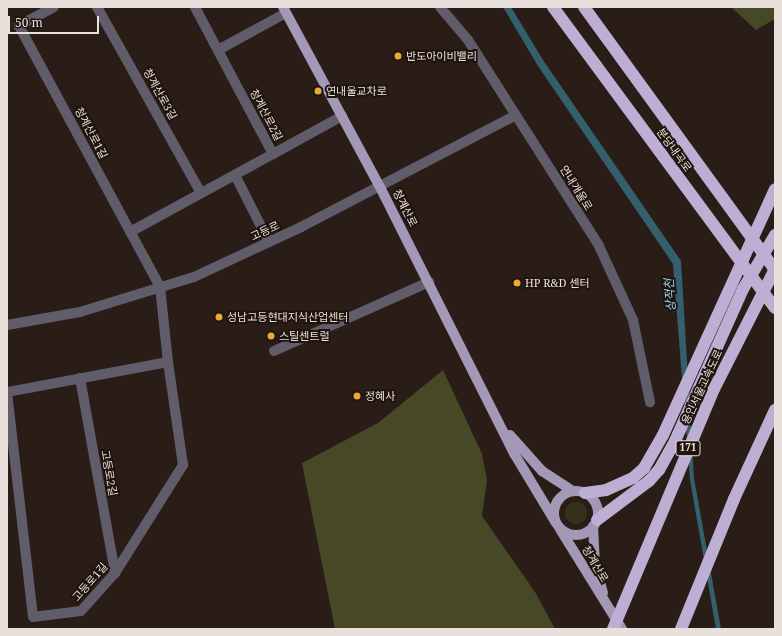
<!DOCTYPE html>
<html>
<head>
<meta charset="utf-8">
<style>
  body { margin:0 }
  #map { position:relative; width:782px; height:636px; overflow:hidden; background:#2a1d17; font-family:"Noto Serif","Noto Sans KR",serif }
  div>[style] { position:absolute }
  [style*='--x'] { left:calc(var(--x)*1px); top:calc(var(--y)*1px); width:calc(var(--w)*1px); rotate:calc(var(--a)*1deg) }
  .green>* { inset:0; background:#32331a }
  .round { border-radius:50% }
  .forest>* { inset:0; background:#464826 }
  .water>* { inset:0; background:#345f6c }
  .minor>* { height:10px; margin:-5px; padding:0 5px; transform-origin:5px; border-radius:5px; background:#615c6a }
  .major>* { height:10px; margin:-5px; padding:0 5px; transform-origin:5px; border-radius:5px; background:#a398b5 }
  .major>.ring { margin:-5px; padding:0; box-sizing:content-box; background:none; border:10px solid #a398b5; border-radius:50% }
  .highway>* { height:12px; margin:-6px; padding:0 6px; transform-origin:6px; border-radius:6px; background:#bdafd3 }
  .highway-bridge>* { height:12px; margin:-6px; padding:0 6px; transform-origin:6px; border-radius:6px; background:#bdafd3 }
  .dots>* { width:11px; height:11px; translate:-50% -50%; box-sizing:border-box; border:2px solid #20140e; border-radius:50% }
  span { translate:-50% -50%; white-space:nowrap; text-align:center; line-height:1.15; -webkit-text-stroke:4px #20140e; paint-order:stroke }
  .shield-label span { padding:1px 3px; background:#20140e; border:1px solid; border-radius:3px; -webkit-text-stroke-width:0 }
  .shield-label { font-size:10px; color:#e9e0dc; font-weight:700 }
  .poi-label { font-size:11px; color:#e9e0dc }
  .left { translate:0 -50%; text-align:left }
  .street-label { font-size:11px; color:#e9e0dc }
  .water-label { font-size:12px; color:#91ddf4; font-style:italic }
  .frame { position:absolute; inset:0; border:8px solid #e9e0dc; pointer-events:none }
  .scale { position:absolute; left:8px; top:16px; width:91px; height:18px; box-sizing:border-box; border:2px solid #e9e0dc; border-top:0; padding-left:5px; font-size:12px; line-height:14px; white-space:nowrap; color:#e9e0dc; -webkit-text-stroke:3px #20140e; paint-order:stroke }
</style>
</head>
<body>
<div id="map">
  <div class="green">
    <i class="round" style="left:565px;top:502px;width:22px;height:22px"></i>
  </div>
  <div class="forest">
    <i style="clip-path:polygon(731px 7px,775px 7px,775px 19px,756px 30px)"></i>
    <i style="clip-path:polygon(443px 370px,482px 454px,487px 480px,482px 516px,535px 592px,555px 629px,335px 629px,302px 463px,378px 423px)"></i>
  </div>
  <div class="water">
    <i style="clip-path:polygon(503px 7px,511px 7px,543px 60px,681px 261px,694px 478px,721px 629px,716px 629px,690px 480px,673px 264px,538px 66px)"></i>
  </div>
  <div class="minor">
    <i style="--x:54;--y:7;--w:40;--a:152"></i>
    <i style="--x:19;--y:26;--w:297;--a:61.6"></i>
    <i style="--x:160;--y:287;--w:75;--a:83.9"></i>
    <i style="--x:168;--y:362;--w:164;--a:169.4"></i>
    <i style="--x:7;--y:392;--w:226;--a:83.4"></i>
    <i style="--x:33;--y:617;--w:48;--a:-7.1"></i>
    <i style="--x:81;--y:611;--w:51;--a:-48.2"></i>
    <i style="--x:115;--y:573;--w:128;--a:-57.8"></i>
    <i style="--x:183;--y:465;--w:104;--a:-98.3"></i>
    <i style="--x:97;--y:7;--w:213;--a:60.8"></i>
    <i style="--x:440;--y:7;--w:43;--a:49.7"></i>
    <i style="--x:468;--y:40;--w:244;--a:57.5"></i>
    <i style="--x:599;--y:246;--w:81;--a:65.3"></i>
    <i style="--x:633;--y:320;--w:84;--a:78.3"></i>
    <i style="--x:218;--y:50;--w:77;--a:-28.6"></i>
    <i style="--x:273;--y:154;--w:79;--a:-28.8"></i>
    <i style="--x:235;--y:175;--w:75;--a:63.1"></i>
    <i style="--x:130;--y:232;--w:163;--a:-28.6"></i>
    <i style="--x:273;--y:154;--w:166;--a:-118"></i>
    <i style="--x:7;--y:325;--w:74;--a:-10.1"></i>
    <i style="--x:80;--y:312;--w:119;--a:-17.1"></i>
    <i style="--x:194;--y:277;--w:118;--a:-25"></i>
    <i style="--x:301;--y:227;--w:242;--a:-27.5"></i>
    <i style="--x:274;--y:351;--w:170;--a:-24"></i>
    <i style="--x:80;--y:378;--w:198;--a:79.8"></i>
  </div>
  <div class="major">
    <i style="--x:283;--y:7;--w:204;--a:61.7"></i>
    <i style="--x:380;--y:187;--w:300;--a:63.3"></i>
    <i style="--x:515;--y:455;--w:79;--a:58.9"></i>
    <i style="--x:510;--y:435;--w:48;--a:48.4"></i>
    <i style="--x:542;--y:471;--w:37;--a:33"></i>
    <i class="ring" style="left:554px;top:491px;width:34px;height:34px"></i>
    <i style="--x:593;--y:526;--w:39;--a:87"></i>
    <i style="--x:595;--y:565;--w:29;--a:74"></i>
    <i style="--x:560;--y:529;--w:118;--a:58.2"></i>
  </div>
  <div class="highway">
    <i style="--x:553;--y:7;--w:374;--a:53.6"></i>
    <i style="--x:584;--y:7;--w:325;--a:54"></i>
    <i style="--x:585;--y:493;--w:21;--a:-8"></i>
    <i style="--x:606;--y:490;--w:30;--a:-24"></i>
    <i style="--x:633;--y:478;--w:15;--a:-42"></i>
    <i style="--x:644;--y:468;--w:38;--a:-60"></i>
    <i style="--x:597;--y:520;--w:65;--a:-36.9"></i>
    <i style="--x:649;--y:481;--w:15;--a:-48"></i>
    <i style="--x:659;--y:470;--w:33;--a:-61"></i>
    <i style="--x:681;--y:629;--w:140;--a:-67.8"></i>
    <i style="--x:734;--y:499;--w:98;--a:-65.3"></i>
  </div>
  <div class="highway-bridge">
    <i style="--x:663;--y:435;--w:270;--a:-65.5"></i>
    <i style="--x:675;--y:441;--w:167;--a:-65.9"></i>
    <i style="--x:743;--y:289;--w:63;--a:-59.3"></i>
    <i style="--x:613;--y:629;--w:260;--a:-67.2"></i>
    <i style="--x:714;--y:389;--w:135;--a:-63.1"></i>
  </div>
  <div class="dots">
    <i style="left:398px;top:56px;background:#eaaa39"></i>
    <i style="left:318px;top:91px;background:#eaaa39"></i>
    <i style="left:517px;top:283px;background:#eaaa39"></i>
    <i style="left:219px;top:317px;background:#eaaa39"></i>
    <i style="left:271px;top:336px;background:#eaaa39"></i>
    <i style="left:357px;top:396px;background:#eaaa39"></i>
  </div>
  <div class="shield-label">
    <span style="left:688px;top:448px">171</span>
  </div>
  <div class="poi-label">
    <span class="left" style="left:406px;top:56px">반도아이비밸리</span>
    <span class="left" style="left:326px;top:91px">연내울교차로</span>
    <span class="left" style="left:525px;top:283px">HP R&amp;D 센터</span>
    <span class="left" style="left:227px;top:317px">성남고등현대지식산업센터</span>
    <span class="left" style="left:279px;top:336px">스틸센트럴</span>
    <span class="left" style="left:365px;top:396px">정혜사</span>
  </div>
  <div class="street-label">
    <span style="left:160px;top:94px;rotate:61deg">청계산로3길</span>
    <span style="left:266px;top:115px;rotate:62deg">청계산로2길</span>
    <span style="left:91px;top:133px;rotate:62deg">청계산로1길</span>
    <span style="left:674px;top:150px;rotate:54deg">분당내곡로</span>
    <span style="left:576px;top:188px;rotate:58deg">연내개울로</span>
    <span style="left:405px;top:208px;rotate:63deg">청계산로</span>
    <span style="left:265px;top:231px;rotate:-25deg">고등로</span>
    <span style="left:702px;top:387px;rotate:-65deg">용인서울고속도로</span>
    <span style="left:109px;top:473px;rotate:80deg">고등로2길</span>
    <span style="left:595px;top:564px;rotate:59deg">청계산로</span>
    <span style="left:90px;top:582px;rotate:-49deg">고등로1길</span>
  </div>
  <div class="water-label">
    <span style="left:670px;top:295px;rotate:-94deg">상적천</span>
  </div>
  <div class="frame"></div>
  <div class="scale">50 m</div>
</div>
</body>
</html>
